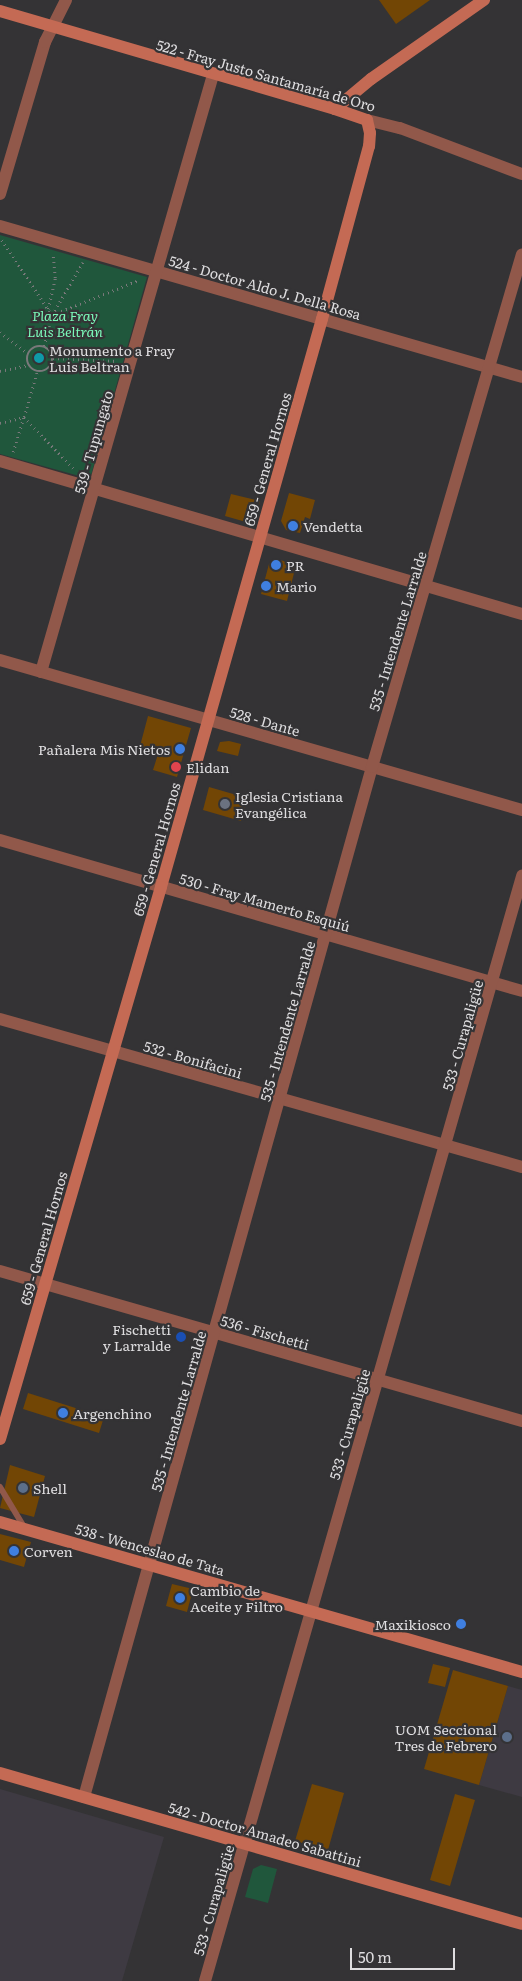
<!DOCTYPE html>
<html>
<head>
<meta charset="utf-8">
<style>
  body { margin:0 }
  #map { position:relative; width:522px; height:1981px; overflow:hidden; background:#343335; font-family:Literata,serif }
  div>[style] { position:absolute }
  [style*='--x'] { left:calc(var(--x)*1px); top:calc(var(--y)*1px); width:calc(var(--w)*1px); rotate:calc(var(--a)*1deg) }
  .built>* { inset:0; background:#3e3a42 }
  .green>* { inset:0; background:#20573c }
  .building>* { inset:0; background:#724605 }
  .path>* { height:2.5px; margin-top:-1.25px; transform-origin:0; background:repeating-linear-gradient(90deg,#7a797b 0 1px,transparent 0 5px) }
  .path>.ring { margin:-1.25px; padding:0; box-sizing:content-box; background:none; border:2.5px solid #7a797b; border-radius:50% }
  .lane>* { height:6px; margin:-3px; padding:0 3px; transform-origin:3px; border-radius:3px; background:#91584a }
  .street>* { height:12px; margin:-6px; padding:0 6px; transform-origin:6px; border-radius:6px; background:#91584a }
  .secondary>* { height:12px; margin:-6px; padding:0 6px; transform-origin:6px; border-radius:6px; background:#c46a54 }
  .dots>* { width:14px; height:14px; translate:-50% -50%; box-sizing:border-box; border:2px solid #343335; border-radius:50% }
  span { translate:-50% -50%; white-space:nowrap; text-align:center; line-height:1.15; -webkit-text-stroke:4.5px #343335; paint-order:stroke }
  .street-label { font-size:14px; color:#dedddf }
  .park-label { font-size:14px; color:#7bfaba; font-style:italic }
  .poi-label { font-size:14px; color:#dedddf }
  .left { translate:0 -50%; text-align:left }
  .right { translate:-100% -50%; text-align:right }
  .scale { position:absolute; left:350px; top:1948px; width:105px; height:22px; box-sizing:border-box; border:2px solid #dedddf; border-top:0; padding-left:6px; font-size:15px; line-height:18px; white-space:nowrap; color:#dedddf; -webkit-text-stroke:4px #343335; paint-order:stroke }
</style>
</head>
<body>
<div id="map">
  <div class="built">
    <i style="clip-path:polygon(508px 1686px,522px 1690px,522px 1797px,479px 1785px)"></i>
    <i style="clip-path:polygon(0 1789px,164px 1837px,122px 1981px,0 1981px)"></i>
  </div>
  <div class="green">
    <i style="clip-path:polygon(0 235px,147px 277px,90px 479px,0 454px)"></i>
    <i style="clip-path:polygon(261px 1865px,277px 1869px,268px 1903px,245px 1897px,253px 1869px)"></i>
  </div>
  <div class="building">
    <i style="clip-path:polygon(379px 0,430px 0,396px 24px)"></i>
    <i style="clip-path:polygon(289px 493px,315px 500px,310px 519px,305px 517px,300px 533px,286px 530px,281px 521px)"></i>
    <i style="clip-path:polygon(231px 494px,260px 501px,255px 520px,246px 522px,225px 516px)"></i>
    <i style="clip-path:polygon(277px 559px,296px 565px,287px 601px,261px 594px,269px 564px)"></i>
    <i style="clip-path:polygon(148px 716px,191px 728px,177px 777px,153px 770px,159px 751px,140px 746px)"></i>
    <i style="clip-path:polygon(229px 741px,241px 744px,238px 756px,217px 751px,220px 742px)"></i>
    <i style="clip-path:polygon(209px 787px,247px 798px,241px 821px,203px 810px)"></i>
    <i style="clip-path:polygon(28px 1393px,104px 1417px,99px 1433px,23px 1409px)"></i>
    <i style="clip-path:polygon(10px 1465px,45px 1476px,34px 1517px,0 1508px)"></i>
    <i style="clip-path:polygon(0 1534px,31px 1542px,24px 1567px,0 1560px)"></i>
    <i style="clip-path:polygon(172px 1584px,193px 1589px,187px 1612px,166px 1606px)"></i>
    <i style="clip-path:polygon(433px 1664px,450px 1668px,445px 1687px,428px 1683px)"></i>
    <i style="clip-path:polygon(453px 1670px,508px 1686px,479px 1785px,424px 1769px)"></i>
    <i style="clip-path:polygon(312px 1784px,344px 1793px,328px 1850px,295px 1841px)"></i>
    <i style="clip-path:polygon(455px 1794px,475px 1800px,450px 1886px,430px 1880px)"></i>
  </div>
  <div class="path">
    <i style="--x:2;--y:240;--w:90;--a:56.3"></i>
    <i style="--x:52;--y:315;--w:61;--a:-59.7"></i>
    <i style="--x:48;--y:309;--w:32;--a:-77"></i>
    <i style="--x:55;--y:278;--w:24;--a:-95"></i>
    <i style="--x:0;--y:332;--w:35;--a:37"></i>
    <i class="ring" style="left:27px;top:346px;width:23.5px;height:23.5px"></i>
    <i style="--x:44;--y:346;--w:32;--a:-76"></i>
    <i style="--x:52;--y:315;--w:94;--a:-21.9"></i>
    <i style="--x:53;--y:358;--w:64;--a:2.7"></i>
    <i style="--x:0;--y:371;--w:29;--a:-12"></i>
    <i style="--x:0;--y:423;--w:25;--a:-14"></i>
    <i style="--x:24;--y:417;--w:47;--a:-73.9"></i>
    <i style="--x:13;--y:452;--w:37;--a:-73"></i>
    <i style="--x:24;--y:417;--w:71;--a:46.1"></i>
  </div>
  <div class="lane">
    <i style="--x:0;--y:1487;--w:47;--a:59"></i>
  </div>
  <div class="street">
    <i style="--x:367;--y:120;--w:34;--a:14"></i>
    <i style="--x:400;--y:128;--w:130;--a:20.7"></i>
    <i style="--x:0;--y:194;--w:159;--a:-73.5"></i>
    <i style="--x:45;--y:42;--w:47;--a:-63.4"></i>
    <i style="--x:0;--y:226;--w:543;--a:16.13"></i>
    <i style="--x:0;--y:461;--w:544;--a:16.34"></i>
    <i style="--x:0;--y:660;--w:543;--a:16.03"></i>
    <i style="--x:41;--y:672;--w:621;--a:-73.93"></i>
    <i style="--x:0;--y:840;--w:543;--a:16.13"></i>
    <i style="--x:0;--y:1019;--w:543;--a:15.83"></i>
    <i style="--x:0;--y:1271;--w:543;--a:16.03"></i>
    <i style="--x:84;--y:1797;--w:1070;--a:-74.38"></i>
    <i style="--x:372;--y:767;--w:534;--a:-73.7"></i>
    <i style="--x:205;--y:1981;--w:1150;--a:-73.99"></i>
  </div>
  <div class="secondary">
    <i style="--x:0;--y:11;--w:349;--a:16.3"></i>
    <i style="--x:335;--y:109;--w:34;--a:19"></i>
    <i style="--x:367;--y:120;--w:13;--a:77"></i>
    <i style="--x:370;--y:133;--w:13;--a:94"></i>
    <i style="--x:369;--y:146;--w:179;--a:105.2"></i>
    <i style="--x:322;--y:319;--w:590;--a:105.83"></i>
    <i style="--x:161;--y:887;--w:575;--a:106.26"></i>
    <i style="--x:335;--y:109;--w:47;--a:-39.8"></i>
    <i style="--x:371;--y:79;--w:138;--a:-35"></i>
    <i style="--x:0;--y:1522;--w:543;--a:16.03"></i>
    <i style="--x:0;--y:1773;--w:543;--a:16.13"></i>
  </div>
  <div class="dots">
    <i style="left:39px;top:358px;background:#0f9aa8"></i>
    <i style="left:293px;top:526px;background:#3f7fe0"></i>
    <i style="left:276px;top:565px;background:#3f7fe0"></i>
    <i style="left:266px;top:586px;background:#3f7fe0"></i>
    <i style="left:180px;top:749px;background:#3f7fe0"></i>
    <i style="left:176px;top:767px;background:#e0444e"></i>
    <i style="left:225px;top:804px;background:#6b7280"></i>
    <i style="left:181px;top:1337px;background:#1a4fb4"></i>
    <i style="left:63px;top:1413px;background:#3f7fe0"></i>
    <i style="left:23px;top:1488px;background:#5c6f8a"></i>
    <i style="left:14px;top:1551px;background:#3f7fe0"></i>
    <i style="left:180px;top:1598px;background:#3f7fe0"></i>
    <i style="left:461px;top:1624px;background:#3f7fe0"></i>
    <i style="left:507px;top:1737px;background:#5c6f8a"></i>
  </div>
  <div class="street-label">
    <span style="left:266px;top:75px;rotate:16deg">522 - Fray Justo Santamaría de Oro</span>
    <span style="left:265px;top:287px;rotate:16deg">524 - Doctor Aldo J. Della Rosa</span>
    <span style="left:93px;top:442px;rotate:-74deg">539 - Tupungato</span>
    <span style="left:267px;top:459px;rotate:-74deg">659 - General Hornos</span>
    <span style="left:397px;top:631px;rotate:-73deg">535 - Intendente Larralde</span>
    <span style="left:265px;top:721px;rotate:16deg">528 - Dante</span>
    <span style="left:156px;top:849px;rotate:-74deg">659 - General Hornos</span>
    <span style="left:265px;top:902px;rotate:16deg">530 - Fray Mamerto Esquiú</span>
    <span style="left:287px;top:1021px;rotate:-74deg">535 - Intendente Larralde</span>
    <span style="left:462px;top:1035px;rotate:-74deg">533 - Curapaligüe</span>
    <span style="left:193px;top:1059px;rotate:16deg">532 - Bonifacini</span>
    <span style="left:43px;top:1238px;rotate:-74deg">659 - General Hornos</span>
    <span style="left:265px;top:1332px;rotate:16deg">536 - Fischetti</span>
    <span style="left:178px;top:1411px;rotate:-74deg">535 - Intendente Larralde</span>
    <span style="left:349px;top:1424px;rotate:-74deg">533 - Curapaligüe</span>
    <span style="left:150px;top:1549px;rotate:16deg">538 - Wenceslao de Tata</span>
    <span style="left:265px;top:1834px;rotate:16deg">542 - Doctor Amadeo Sabattini</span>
    <span style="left:213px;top:1900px;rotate:-74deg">533 - Curapaligüe</span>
  </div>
  <div class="park-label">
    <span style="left:65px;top:323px">Plaza Fray<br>Luis Beltrán</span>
  </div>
  <div class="poi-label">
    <span class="left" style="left:49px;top:358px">Monumento a Fray<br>Luis Beltran</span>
    <span class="left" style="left:303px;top:526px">Vendetta</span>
    <span class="left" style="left:286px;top:565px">PR</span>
    <span class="left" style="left:276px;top:586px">Mario</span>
    <span class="right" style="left:170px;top:749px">Pañalera Mis Nietos</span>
    <span class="left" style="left:186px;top:767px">Elidan</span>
    <span class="left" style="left:235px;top:804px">Iglesia Cristiana<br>Evangélica</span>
    <span class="right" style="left:171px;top:1337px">Fischetti<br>y Larralde</span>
    <span class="left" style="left:73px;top:1413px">Argenchino</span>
    <span class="left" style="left:33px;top:1488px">Shell</span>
    <span class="left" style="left:24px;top:1551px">Corven</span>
    <span class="left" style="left:190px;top:1598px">Cambio de<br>Aceite y Filtro</span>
    <span class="right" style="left:451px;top:1624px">Maxikiosco</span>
    <span class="right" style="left:497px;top:1737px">UOM Seccional<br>Tres de Febrero</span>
  </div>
  <div class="scale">50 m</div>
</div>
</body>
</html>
